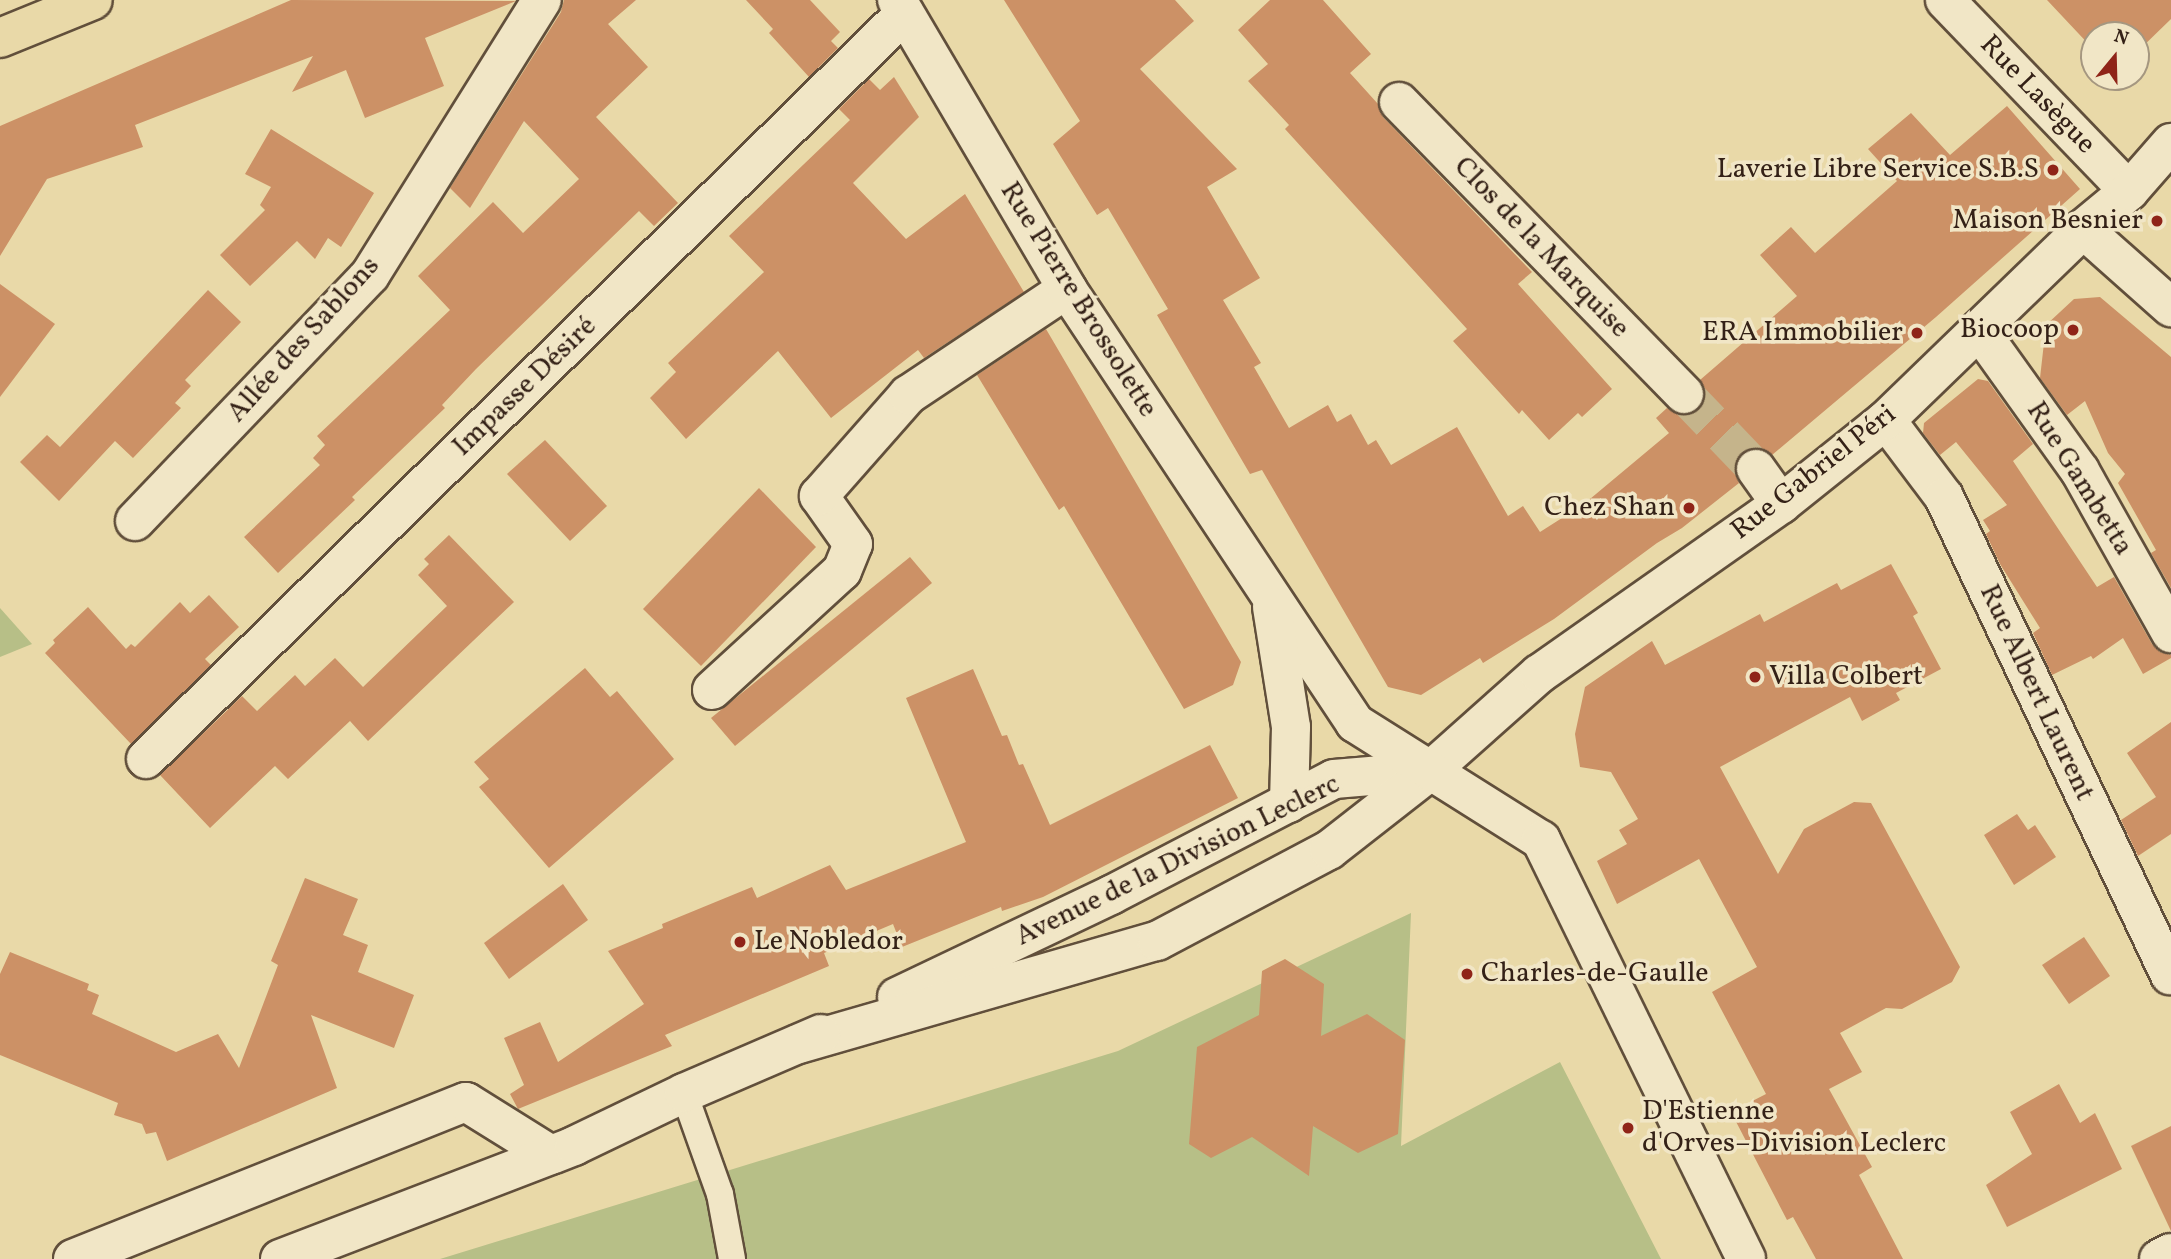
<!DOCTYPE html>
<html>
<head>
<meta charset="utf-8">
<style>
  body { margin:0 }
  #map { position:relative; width:2171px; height:1259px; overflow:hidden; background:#e9d9a8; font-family:Vollkorn,serif }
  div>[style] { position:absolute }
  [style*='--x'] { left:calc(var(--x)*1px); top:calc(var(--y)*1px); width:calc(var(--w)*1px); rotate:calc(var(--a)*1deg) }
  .green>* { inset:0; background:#b7bf87 }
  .building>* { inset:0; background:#cc9166 }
  .minor-tunnel>* { height:38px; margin-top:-19px; transform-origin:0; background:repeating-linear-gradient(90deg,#c5b48b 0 38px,transparent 0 57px) }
  .roads { filter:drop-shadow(2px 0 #614f3b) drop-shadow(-2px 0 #614f3b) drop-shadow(0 2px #614f3b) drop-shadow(0 -2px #614f3b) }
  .service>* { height:26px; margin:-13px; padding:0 13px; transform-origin:13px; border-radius:13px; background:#f1e6c6 }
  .minor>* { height:38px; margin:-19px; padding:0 19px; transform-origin:19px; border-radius:19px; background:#f1e6c6 }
  .tertiary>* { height:38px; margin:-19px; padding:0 19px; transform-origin:19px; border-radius:19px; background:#f1e6c6 }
  .secondary>* { height:38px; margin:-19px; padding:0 19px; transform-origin:19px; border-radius:19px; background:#f1e6c6 }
  .primary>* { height:38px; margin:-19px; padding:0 19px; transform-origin:19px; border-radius:19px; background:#e9d9a8 }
  .dots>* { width:19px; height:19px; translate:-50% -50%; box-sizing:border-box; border:4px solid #f1e6c6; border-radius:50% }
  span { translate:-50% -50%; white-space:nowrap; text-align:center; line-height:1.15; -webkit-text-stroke:7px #f1e6c6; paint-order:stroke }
  .street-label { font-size:28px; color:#342117 }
  .poi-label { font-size:28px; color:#342117 }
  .right { translate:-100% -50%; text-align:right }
  .left { translate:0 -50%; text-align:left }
  .north { position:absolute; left:2080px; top:21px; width:70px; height:70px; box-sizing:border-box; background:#f1e6c6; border:2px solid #a59780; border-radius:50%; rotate:19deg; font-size:19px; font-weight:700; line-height:28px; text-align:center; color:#342117 }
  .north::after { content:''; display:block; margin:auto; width:24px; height:32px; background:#8f2418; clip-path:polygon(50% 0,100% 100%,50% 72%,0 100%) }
</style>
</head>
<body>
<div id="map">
  <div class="green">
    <i style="clip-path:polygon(0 608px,32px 644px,0 657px)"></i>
    <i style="clip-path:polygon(1411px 913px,1401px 1146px,1560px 1062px,1661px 1259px,440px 1259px,1118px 1051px)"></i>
  </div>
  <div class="building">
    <i style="clip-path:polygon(291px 0,516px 1px,425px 38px,444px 86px,365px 118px,346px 70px,292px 92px,313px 56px,135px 125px,143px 147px,47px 179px,0 256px,0 126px)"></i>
    <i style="clip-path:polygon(564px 0,636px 0,608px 24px,648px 67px,596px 117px,678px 203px,654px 226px,639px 211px,476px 369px,442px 405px,445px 408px,352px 497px,355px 500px,278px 573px,244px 537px,320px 465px,313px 458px,325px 445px,317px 436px,450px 310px,418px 276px,493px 202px,523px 233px,579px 179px,524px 121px,470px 208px,450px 188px,561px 12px)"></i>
    <i style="clip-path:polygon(746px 0,810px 0,840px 32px,831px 41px,838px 48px,809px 77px,769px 33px,773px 29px)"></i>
    <i style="clip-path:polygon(1004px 0,1175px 0,1194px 21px,1140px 69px,1237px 169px,1207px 187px,1260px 278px,1223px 300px,1261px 363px,1254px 367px,1289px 428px,1328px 405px,1337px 422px,1351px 414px,1368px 445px,1376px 440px,1391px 465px,1457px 427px,1508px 516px,1523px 506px,1540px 532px,1584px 504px,1669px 433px,1656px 418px,1667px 408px,1679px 415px,1690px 415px,1700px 409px,1705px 399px,1705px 389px,1700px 380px,1797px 296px,1760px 255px,1791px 227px,1815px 253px,1897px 181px,1868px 149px,1911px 113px,1950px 155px,2007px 106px,2080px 189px,1936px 317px,1772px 455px,1755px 447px,1743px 452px,1736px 459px,1734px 470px,1739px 483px,1682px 528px,1657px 543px,1554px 619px,1483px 663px,1480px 658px,1421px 695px,1388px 687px,1262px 470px,1250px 474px,1157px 315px,1168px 309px,1108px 208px,1097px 215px,1053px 144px,1080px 121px)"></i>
    <i style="clip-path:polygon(1270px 0,1323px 0,1371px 54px,1350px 73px,1378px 104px,1383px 117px,1532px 272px,1518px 284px,1612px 389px,1582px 417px,1578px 413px,1549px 440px,1522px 410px,1519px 414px,1453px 341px,1467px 329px,1285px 129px,1289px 125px,1248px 81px,1268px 64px,1238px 30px)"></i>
    <i style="clip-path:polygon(2047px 0,2171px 0,2171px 19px,2136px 53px,2136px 35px,2094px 35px,2094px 50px)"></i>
    <i style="clip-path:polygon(894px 77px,919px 117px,853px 183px,906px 239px,965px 194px,1024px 292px,924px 358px,918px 350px,831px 418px,778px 351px,686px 439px,650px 398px,676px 372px,668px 363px,764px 272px,729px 236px,850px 120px,839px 109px,869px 79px,880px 90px)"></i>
    <i style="clip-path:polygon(271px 129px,374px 193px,341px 247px,328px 238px,315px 259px,297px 241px,250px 286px,220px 255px,265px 210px,260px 205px,271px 187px,245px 174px)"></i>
    <i style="clip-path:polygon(0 284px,55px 324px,0 397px)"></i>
    <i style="clip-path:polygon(208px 290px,241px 322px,185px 380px,191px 386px,175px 403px,181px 408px,133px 458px,115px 441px,59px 501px,20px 462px,47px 435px,60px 447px)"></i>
    <i style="clip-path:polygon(2100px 297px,2171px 357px,2171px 588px,2151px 553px,2156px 550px,2118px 483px,2125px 474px,2108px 453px,2085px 401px,2067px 415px,2040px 378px,2046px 325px,2074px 299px)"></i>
    <i style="clip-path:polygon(1046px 329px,1241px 662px,1233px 685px,1184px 709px,1064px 506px,1059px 510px,977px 375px)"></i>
    <i style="clip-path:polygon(1978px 379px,1988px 381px,2033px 444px,2013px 461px,2097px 587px,2114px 577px,2152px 644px,2160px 652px,2171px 655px,2171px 658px,2143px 674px,2123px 638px,2093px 659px,2091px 656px,2052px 675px,2033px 633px,2040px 628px,2000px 564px,1986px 534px,1990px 531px,1983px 520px,2007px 505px,1956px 442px,1940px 455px,1923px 433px,1924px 423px)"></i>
    <i style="clip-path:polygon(545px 440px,607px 506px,570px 541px,507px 474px)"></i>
    <i style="clip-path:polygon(759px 488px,816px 547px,701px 666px,643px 609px)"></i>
    <i style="clip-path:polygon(449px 535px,514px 602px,368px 741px,350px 721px,288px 779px,275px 766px,210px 828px,160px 775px,242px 696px,257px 711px,295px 675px,305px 686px,335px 658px,363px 687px,447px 606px,418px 575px,429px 564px,424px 559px)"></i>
    <i style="clip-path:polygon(910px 557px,932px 583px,735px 746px,711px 718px)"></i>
    <i style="clip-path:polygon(1891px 564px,1918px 613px,1913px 616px,1941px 669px,1896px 693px,1900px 700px,1862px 721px,1850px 697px,1720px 767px,1778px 874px,1804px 829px,1854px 802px,1871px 803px,1960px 967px,1952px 982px,1902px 1009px,1886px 1008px,1840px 1033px,1862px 1072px,1829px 1089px,1872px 1167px,1859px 1175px,1903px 1259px,1816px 1259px,1793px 1217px,1787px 1220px,1731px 1112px,1766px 1094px,1712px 992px,1757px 967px,1699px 859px,1617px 904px,1597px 861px,1627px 844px,1619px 830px,1638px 819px,1611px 772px,1580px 767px,1575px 734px,1585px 687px,1652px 641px,1665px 665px,1760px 614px,1764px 622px,1837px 583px,1841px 590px)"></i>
    <i style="clip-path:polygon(209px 595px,239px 627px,205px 659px,211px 665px,131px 744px,45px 653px,55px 643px,53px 640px,88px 607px,126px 649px,131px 644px,135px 647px,180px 602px,190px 613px)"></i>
    <i style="clip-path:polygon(585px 668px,610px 697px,617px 691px,674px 759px,549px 868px,479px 787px,489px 779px,474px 762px)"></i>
    <i style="clip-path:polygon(973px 669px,1002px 736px,1007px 735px,1019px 765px,1023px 764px,1050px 825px,1210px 745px,1238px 798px,1043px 897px,1002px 911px,1001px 907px,902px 947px,893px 924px,824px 953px,829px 966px,665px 1035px,672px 1046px,518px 1109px,510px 1094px,524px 1085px,504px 1038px,540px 1022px,558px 1062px,644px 1004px,608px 951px,663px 928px,662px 924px,752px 887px,757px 898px,830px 865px,846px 890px,966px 842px,906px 698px)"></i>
    <i style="clip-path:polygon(2171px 722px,2171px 834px,2138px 856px,2121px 820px,2156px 797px,2127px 753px)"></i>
    <i style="clip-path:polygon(2017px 814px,2028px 830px,2035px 825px,2056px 857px,2014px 885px,1984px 835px)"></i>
    <i style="clip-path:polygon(305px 878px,358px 899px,343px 935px,368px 945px,358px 972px,414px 995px,394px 1048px,311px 1015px,337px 1088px,167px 1161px,156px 1132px,146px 1134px,142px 1124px,114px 1115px,118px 1103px,0 1055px,0 974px,10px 952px,89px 984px,87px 990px,99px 995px,92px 1014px,176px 1052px,218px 1034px,239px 1068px,278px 965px,271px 961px)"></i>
    <i style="clip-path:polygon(563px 884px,588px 920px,509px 979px,484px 943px)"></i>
    <i style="clip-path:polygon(2084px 937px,2110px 976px,2069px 1004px,2042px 965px)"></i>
    <i style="clip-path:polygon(1285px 959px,1324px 984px,1321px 1036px,1367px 1014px,1405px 1040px,1398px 1134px,1358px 1153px,1313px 1126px,1309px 1176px,1252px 1137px,1211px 1158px,1189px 1144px,1197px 1047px,1259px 1015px,1262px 971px)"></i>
    <i style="clip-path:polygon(2059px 1084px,2080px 1123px,2095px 1113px,2122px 1169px,2007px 1227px,1986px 1185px,2032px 1154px,2010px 1112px)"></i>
    <i style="clip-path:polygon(2171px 1126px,2171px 1231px,2131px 1146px)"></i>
  </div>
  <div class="minor-tunnel">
    <i style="--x:1684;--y:394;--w:104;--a:46.2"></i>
  </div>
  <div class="roads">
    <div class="service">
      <i style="--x:684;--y:1093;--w:107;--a:70.4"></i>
      <i style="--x:720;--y:1194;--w:66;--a:79.5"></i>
    </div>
    <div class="minor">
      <i style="--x:1945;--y:0;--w:265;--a:46.1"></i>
      <i style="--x:1399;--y:102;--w:408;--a:45.7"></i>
      <i style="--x:2083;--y:229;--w:118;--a:41.6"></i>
      <i style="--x:1979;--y:330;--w:173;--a:54.4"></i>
      <i style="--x:2080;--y:471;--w:186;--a:60.7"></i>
      <i style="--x:1886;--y:420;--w:96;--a:53"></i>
      <i style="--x:1944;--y:497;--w:529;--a:64.7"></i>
      <i style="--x:1756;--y:469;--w:43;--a:54.5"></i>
      <i style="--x:135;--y:521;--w:340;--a:-46.3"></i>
      <i style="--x:370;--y:275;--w:324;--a:-58"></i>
      <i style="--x:712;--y:690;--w:176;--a:-42.5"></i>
      <i style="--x:842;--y:571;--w:29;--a:-68"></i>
      <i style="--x:853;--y:544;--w:59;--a:-125.3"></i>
      <i style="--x:819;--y:496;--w:135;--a:-48.6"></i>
      <i style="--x:908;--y:395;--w:191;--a:-33.7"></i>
      <i style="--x:146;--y:759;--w:1063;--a:-44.5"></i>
      <i style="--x:73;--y:1259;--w:423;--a:-21.8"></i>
      <i style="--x:466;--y:1102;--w:100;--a:31.9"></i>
      <i style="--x:2159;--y:1259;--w:13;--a:-27"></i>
    </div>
    <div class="tertiary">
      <i style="--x:897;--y:997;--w:237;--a:-25.5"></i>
      <i style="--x:1111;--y:895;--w:251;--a:-27.5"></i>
      <i style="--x:1334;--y:779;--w:96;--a:-4.8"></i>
      <i style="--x:799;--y:1044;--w:373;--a:-16.1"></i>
      <i style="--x:1157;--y:941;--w:195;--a:-27.9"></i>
      <i style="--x:1329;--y:850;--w:128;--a:-38"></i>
      <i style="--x:1430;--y:771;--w:146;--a:-41.7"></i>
      <i style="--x:1539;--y:674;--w:296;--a:-35.1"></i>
      <i style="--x:1781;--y:504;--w:134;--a:-38.7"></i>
      <i style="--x:1886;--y:420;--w:274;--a:-44.1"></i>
      <i style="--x:2083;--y:229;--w:60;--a:-39.6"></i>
      <i style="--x:2129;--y:191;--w:64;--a:-48.8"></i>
      <i style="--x:280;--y:1259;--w:315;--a:-21"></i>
      <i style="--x:574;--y:1146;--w:122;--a:-25.7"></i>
      <i style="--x:684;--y:1093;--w:149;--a:-23.3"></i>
    </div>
    <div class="secondary">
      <i style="--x:897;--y:0;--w:335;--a:59.5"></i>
      <i style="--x:1067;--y:289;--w:521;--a:56.43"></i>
      <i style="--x:1355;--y:723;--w:220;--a:32.2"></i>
      <i style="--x:1541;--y:840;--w:466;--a:63.9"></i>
      <i style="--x:1272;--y:607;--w:121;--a:81"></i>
      <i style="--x:1291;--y:727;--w:76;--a:91.5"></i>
    </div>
    <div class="primary">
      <i style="--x:0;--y:38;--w:100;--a:-22.2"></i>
    </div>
  </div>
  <div class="dots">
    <i style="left:2053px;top:170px;background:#8f2418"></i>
    <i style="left:2157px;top:221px;background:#8f2418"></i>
    <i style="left:2073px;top:330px;background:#8f2418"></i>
    <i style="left:1917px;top:333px;background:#8f2418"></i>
    <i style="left:1689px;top:508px;background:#8f2418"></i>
    <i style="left:1755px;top:677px;background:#8f2418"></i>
    <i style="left:740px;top:942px;background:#8f2418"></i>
    <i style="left:1467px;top:974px;background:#8f2418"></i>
    <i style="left:1628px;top:1128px;background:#8f2418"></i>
  </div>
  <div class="street-label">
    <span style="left:2037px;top:95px;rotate:46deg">Rue Lasègue</span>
    <span style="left:1541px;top:248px;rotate:46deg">Clos de la Marquise</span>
    <span style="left:1078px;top:300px;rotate:58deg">Rue Pierre Brossolette</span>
    <span style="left:304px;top:340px;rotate:-48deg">Allée des Sablons</span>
    <span style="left:525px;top:387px;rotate:-44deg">Impasse Désiré</span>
    <span style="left:1814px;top:473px;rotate:-38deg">Rue Gabriel Péri</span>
    <span style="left:2079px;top:479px;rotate:58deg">Rue Gambetta</span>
    <span style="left:2036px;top:693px;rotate:65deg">Rue Albert Laurent</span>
    <span style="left:1178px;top:861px;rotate:-26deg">Avenue de la Division Leclerc</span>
  </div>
  <div class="poi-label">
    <span class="right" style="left:2039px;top:170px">Laverie Libre Service S.B.S</span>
    <span class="right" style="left:2143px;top:221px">Maison Besnier</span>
    <span class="right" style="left:2059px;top:330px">Biocoop</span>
    <span class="right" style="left:1903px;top:333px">ERA Immobilier</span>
    <span class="right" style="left:1675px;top:508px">Chez Shan</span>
    <span class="left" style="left:1769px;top:677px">Villa Colbert</span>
    <span class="left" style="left:754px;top:942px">Le Nobledor</span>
    <span class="left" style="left:1481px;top:974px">Charles-de-Gaulle</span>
    <span class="left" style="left:1642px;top:1128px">D'Estienne<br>d'Orves–Division Leclerc</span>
  </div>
  <div class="north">N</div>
</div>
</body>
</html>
